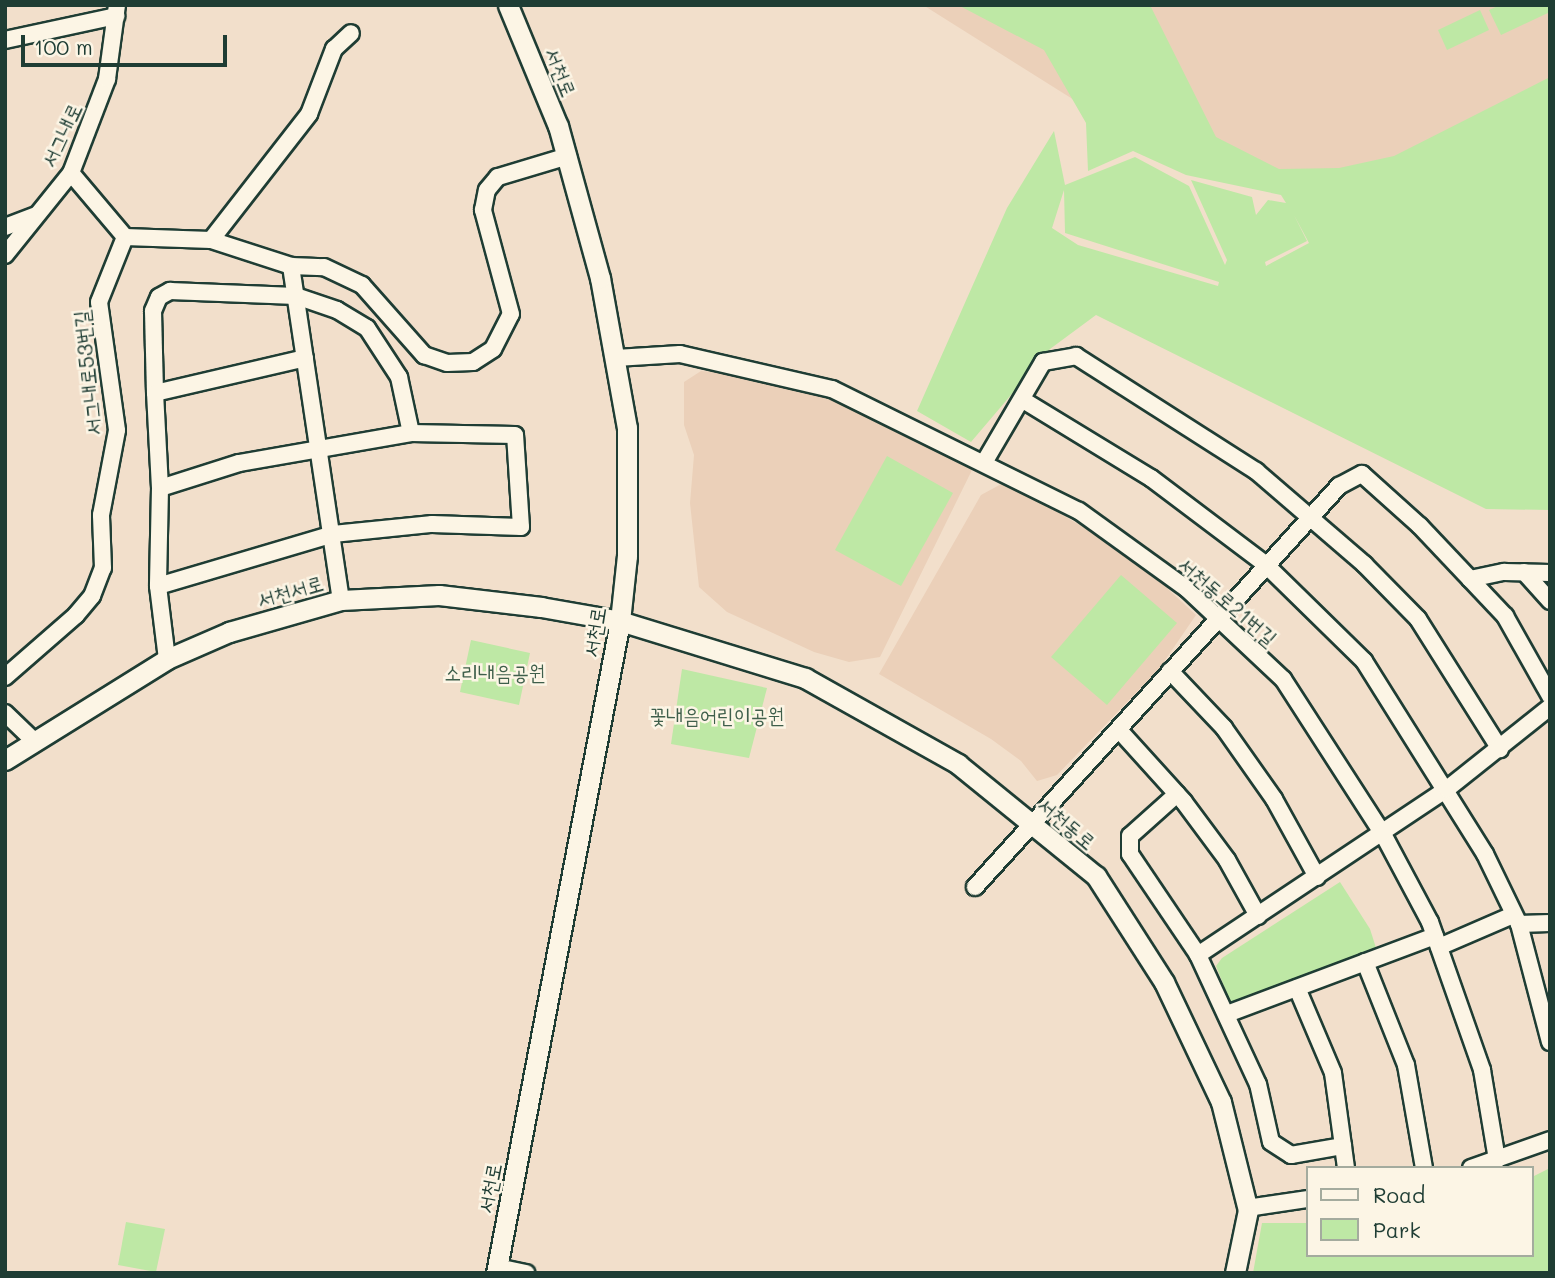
<!DOCTYPE html>
<html>
<head>
<meta charset="utf-8">
<style>
  body { margin:0 }
  #map { position:relative; width:1555px; height:1278px; overflow:hidden; background:#f2dfcb; font-family:Mali,"Poor Story",sans-serif }
  div>[style] { position:absolute }
  [style*='--x'] { left:calc(var(--x)*1px); top:calc(var(--y)*1px); width:calc(var(--w)*1px); rotate:calc(var(--a)*1deg) }
  .built>* { inset:0; background:#ebd0b9 }
  .green>* { inset:0; background:#bee8a5 }
  .roads { filter:drop-shadow(2px 0 #1f3d34) drop-shadow(-2px 0 #1f3d34) drop-shadow(0 2px #1f3d34) drop-shadow(0 -2px #1f3d34) }
  .minor>* { height:16px; margin:-8px; padding:0 8px; transform-origin:8px; border-radius:8px; background:#fcf5e5 }
  .tertiary>* { height:19px; margin:-9.5px; padding:0 9.5px; transform-origin:9.5px; border-radius:9.5px; background:#fcf5e5 }
  span { translate:-50% -50%; white-space:nowrap; text-align:center; line-height:1.15; -webkit-text-stroke:5px #fcf5e5; paint-order:stroke }
  .street-label { font-size:21px; color:#1f3d34 }
  .park-label { font-size:21px; color:#3f5f4b }
  .frame { position:absolute; inset:0; border:7px solid #1f3d34; pointer-events:none }
  .legend { position:absolute; left:1306px; top:1166px; width:228px; height:91px; box-sizing:border-box; background:#fcf5e5; border:2px solid #a4ab9e; margin:0; padding:9px 12px; list-style:none; font-size:21px; color:#1f3d34 }
  .legend li { display:flex; align-items:center; gap:14px; height:35px }
  .legend b { width:35px; border:2px solid #a4ab9e }
  .scale { position:absolute; left:21px; top:35px; width:206px; height:32px; box-sizing:border-box; border:4px solid #1f3d34; border-top:0; padding-left:9px; font-size:21px; line-height:24px; white-space:nowrap; color:#1f3d34; -webkit-text-stroke:5px #fcf5e5; paint-order:stroke }
</style>
</head>
<body>
<div id="map">
  <div class="built">
    <i style="clip-path:polygon(923px 5px,1550px 5px,1550px 413px,1310px 183px,1098px 115px)"></i>
    <i style="clip-path:polygon(701px 371px,735px 374px,830px 398px,972px 470px,880px 657px,849px 662px,814px 652px,727px 612px,699px 587px,690px 503px,694px 455px,684px 425px,684px 382px)"></i>
    <i style="clip-path:polygon(1005px 482px,1130px 554px,1196px 615px,1159px 669px,1057px 775px,1037px 781px,1021px 761px,991px 739px,879px 674px,981px 495px)"></i>
  </div>
  <div class="green">
    <i style="clip-path:polygon(evenodd,958px 5px,1150px 5px,1216px 137px,1279px 169px,1339px 168px,1394px 156px,1550px 77px,1550px 510px,1486px 509px,1096px 315px,1050px 349px,971px 442px,917px 411px,1007px 208px,1054px 131px,1065px 185px,1135px 157px,1189px 186px,1225px 265px,1227px 260px,1191px 180px,1252px 197px,1256px 215px,1268px 200px,1286px 203px,1281px 195px,1186px 175px,1133px 151px,1088px 171px,1086px 123px,1044px 50px,958px 5px,1064px 190px,1065px 233px,1219px 282px,1218px 286px,1078px 245px,1052px 228px,1064px 190px,958px 5px,1294px 215px,1309px 243px,1266px 266px,1265px 262px,1307px 241px,1294px 215px)"></i>
    <i style="clip-path:polygon(1500px 5px,1550px 5px,1550px 12px,1501px 35px,1489px 10px)"></i>
    <i style="clip-path:polygon(1480px 10px,1489px 30px,1447px 50px,1438px 30px)"></i>
    <i style="clip-path:polygon(887px 456px,953px 493px,901px 586px,835px 550px)"></i>
    <i style="clip-path:polygon(1121px 575px,1177px 623px,1107px 705px,1051px 657px)"></i>
    <i style="clip-path:polygon(471px 640px,530px 653px,519px 705px,460px 692px)"></i>
    <i style="clip-path:polygon(682px 669px,767px 688px,749px 758px,671px 744px)"></i>
    <i style="clip-path:polygon(1340px 882px,1370px 929px,1377px 951px,1231px 1004px,1216px 966px,1222px 958px)"></i>
    <i style="clip-path:polygon(1550px 1168px,1550px 1273px,1253px 1273px,1262px 1223px,1308px 1223px,1308px 1255px,1532px 1255px,1532px 1177px)"></i>
    <i style="clip-path:polygon(126px 1222px,165px 1229px,156px 1272px,118px 1265px)"></i>
  </div>
  <div class="roads">
    <div class="minor">
      <i style="--x:5;--y:40;--w:114;--a:-12.2"></i>
      <i style="--x:71;--y:173;--w:84;--a:49.8"></i>
      <i style="--x:125;--y:237;--w:86;--a:2"></i>
      <i style="--x:211;--y:240;--w:84;--a:18"></i>
      <i style="--x:291;--y:266;--w:33;--a:2"></i>
      <i style="--x:324;--y:267;--w:42;--a:25.3"></i>
      <i style="--x:362;--y:285;--w:94;--a:48.5"></i>
      <i style="--x:424;--y:355;--w:24;--a:19"></i>
      <i style="--x:447;--y:363;--w:26;--a:-2"></i>
      <i style="--x:473;--y:362;--w:24;--a:-33"></i>
      <i style="--x:493;--y:349;--w:39;--a:-63"></i>
      <i style="--x:511;--y:314;--w:108;--a:-105.1"></i>
      <i style="--x:483;--y:210;--w:20;--a:-79"></i>
      <i style="--x:487;--y:190;--w:17;--a:-50"></i>
      <i style="--x:498;--y:177;--w:73;--a:-16.7"></i>
      <i style="--x:5;--y:227;--w:33;--a:-21"></i>
      <i style="--x:211;--y:240;--w:160;--a:-52.1"></i>
      <i style="--x:309;--y:114;--w:70;--a:-69"></i>
      <i style="--x:334;--y:49;--w:23;--a:-43"></i>
      <i style="--x:5;--y:255;--w:105;--a:-51.2"></i>
      <i style="--x:71;--y:173;--w:101;--a:-69"></i>
      <i style="--x:107;--y:79;--w:75;--a:-82.3"></i>
      <i style="--x:291;--y:266;--w:338;--a:81.5"></i>
      <i style="--x:616;--y:358;--w:64;--a:-3.6"></i>
      <i style="--x:680;--y:354;--w:156;--a:13"></i>
      <i style="--x:832;--y:389;--w:275;--a:26.3"></i>
      <i style="--x:1079;--y:511;--w:133;--a:35.8"></i>
      <i style="--x:1187;--y:589;--w:132;--a:43.2"></i>
      <i style="--x:1283;--y:679;--w:184;--a:57.2"></i>
      <i style="--x:1383;--y:834;--w:100;--a:61.9"></i>
      <i style="--x:1430;--y:922;--w:157;--a:70.6"></i>
      <i style="--x:1482;--y:1070;--w:91;--a:80.5"></i>
      <i style="--x:155;--y:393;--w:82;--a:-91.4"></i>
      <i style="--x:153;--y:311;--w:15;--a:-67"></i>
      <i style="--x:159;--y:297;--w:13;--a:-29"></i>
      <i style="--x:170;--y:291;--w:126;--a:2.3"></i>
      <i style="--x:296;--y:296;--w:43;--a:18.9"></i>
      <i style="--x:337;--y:310;--w:35;--a:31"></i>
      <i style="--x:367;--y:328;--w:59;--a:56.9"></i>
      <i style="--x:399;--y:377;--w:57;--a:77.9"></i>
      <i style="--x:411;--y:433;--w:175;--a:170.1"></i>
      <i style="--x:239;--y:463;--w:83;--a:162.4"></i>
      <i style="--x:160;--y:488;--w:95;--a:-93"></i>
      <i style="--x:155;--y:393;--w:154;--a:-13.1"></i>
      <i style="--x:1023;--y:400;--w:150;--a:31.4"></i>
      <i style="--x:1151;--y:478;--w:143;--a:37"></i>
      <i style="--x:1265;--y:564;--w:139;--a:44.4"></i>
      <i style="--x:1364;--y:661;--w:228;--a:57.9"></i>
      <i style="--x:1485;--y:854;--w:78;--a:64.1"></i>
      <i style="--x:1519;--y:924;--w:122;--a:75.3"></i>
      <i style="--x:985;--y:461;--w:115;--a:-59.6"></i>
      <i style="--x:1043;--y:362;--w:34;--a:-10"></i>
      <i style="--x:1076;--y:356;--w:214;--a:32.6"></i>
      <i style="--x:1256;--y:471;--w:143;--a:40.7"></i>
      <i style="--x:1364;--y:564;--w:77;--a:45.5"></i>
      <i style="--x:1418;--y:619;--w:154;--a:57.8"></i>
      <i style="--x:160;--y:488;--w:98;--a:91.2"></i>
      <i style="--x:158;--y:586;--w:183;--a:-16.5"></i>
      <i style="--x:333;--y:534;--w:100;--a:-5.8"></i>
      <i style="--x:432;--y:524;--w:89;--a:1.9"></i>
      <i style="--x:521;--y:527;--w:92;--a:-93.7"></i>
      <i style="--x:515;--y:435;--w:104;--a:-178.9"></i>
      <i style="--x:1524;--y:572;--w:39;--a:48"></i>
      <i style="--x:1470;--y:579;--w:35;--a:-12"></i>
      <i style="--x:1504;--y:572;--w:46;--a:1.2"></i>
      <i style="--x:158;--y:586;--w:74;--a:83"></i>
      <i style="--x:1170;--y:671;--w:79;--a:46.5"></i>
      <i style="--x:1224;--y:728;--w:87;--a:54.8"></i>
      <i style="--x:1274;--y:799;--w:89;--a:61.1"></i>
      <i style="--x:5;--y:677;--w:94;--a:-41.1"></i>
      <i style="--x:76;--y:615;--w:25;--a:-50"></i>
      <i style="--x:92;--y:596;--w:30;--a:-69"></i>
      <i style="--x:103;--y:568;--w:53;--a:-92.2"></i>
      <i style="--x:101;--y:515;--w:86;--a:-79.3"></i>
      <i style="--x:117;--y:430;--w:129;--a:-98"></i>
      <i style="--x:99;--y:302;--w:70;--a:-68.2"></i>
      <i style="--x:5;--y:713;--w:39;--a:44"></i>
      <i style="--x:1119;--y:730;--w:97;--a:47.9"></i>
      <i style="--x:1184;--y:802;--w:72;--a:53.4"></i>
      <i style="--x:1227;--y:860;--w:64;--a:61"></i>
      <i style="--x:1177;--y:794;--w:63;--a:138.2"></i>
      <i style="--x:1130;--y:836;--w:18;--a:90"></i>
      <i style="--x:1130;--y:854;--w:122;--a:56"></i>
      <i style="--x:1198;--y:955;--w:142;--a:65.1"></i>
      <i style="--x:1258;--y:1084;--w:59;--a:77.4"></i>
      <i style="--x:1271;--y:1142;--w:24;--a:33"></i>
      <i style="--x:1291;--y:1155;--w:53;--a:-9.8"></i>
      <i style="--x:975;--y:887;--w:542;--a:-47.77"></i>
      <i style="--x:1339;--y:486;--w:26;--a:-28"></i>
      <i style="--x:1362;--y:474;--w:78;--a:41.9"></i>
      <i style="--x:1420;--y:526;--w:124;--a:46.6"></i>
      <i style="--x:1505;--y:616;--w:92;--a:60.6"></i>
      <i style="--x:1519;--y:924;--w:31;--a:-2"></i>
      <i style="--x:1439;--y:947;--w:81;--a:-23.4"></i>
      <i style="--x:1198;--y:955;--w:299;--a:-33.7"></i>
      <i style="--x:1447;--y:789;--w:132;--a:-38.5"></i>
      <i style="--x:1365;--y:962;--w:111;--a:68.3"></i>
      <i style="--x:1406;--y:1065;--w:105;--a:80.1"></i>
      <i style="--x:1297;--y:988;--w:92;--a:67"></i>
      <i style="--x:1333;--y:1073;--w:96;--a:82.2"></i>
      <i style="--x:1227;--y:1014;--w:222;--a:-20.6"></i>
      <i style="--x:1471;--y:1168;--w:84;--a:-19.5"></i>
      <i style="--x:1247;--y:1208;--w:62;--a:-8.4"></i>
      <i style="--x:497;--y:1267;--w:30;--a:12"></i>
    </div>
    <div class="tertiary">
      <i style="--x:5;--y:760;--w:191;--a:-31.9"></i>
      <i style="--x:167;--y:659;--w:68;--a:-23.5"></i>
      <i style="--x:229;--y:632;--w:116;--a:-15.9"></i>
      <i style="--x:341;--y:600;--w:98;--a:-2.9"></i>
      <i style="--x:439;--y:595;--w:103;--a:6.7"></i>
      <i style="--x:541;--y:607;--w:80;--a:10"></i>
      <i style="--x:620;--y:621;--w:194;--a:17.1"></i>
      <i style="--x:805;--y:678;--w:176;--a:29.3"></i>
      <i style="--x:958;--y:764;--w:178;--a:39.1"></i>
      <i style="--x:1096;--y:876;--w:126;--a:57.3"></i>
      <i style="--x:1164;--y:982;--w:133;--a:64.6"></i>
      <i style="--x:1221;--y:1102;--w:111;--a:76"></i>
      <i style="--x:1248;--y:1210;--w:64;--a:101.7"></i>
      <i style="--x:496;--y:1273;--w:664;--a:-79.23"></i>
      <i style="--x:620;--y:621;--w:65;--a:-83.9"></i>
      <i style="--x:627;--y:556;--w:128;--a:-90"></i>
      <i style="--x:627;--y:428;--w:152;--a:-100.2"></i>
      <i style="--x:600;--y:278;--w:158;--a:-105.4"></i>
      <i style="--x:558;--y:126;--w:131;--a:-112.5"></i>
    </div>
  </div>
  <div class="street-label">
    <span style="left:561px;top:72px;rotate:68deg">서천로</span>
    <span style="left:61px;top:135px;rotate:-65deg">서그내로</span>
    <span style="left:87px;top:373px;rotate:-96deg">서그내로53번길</span>
    <span style="left:290px;top:591px;rotate:-16deg">서천서로</span>
    <span style="left:1228px;top:601px;rotate:41deg">서천동로21번길</span>
    <span style="left:594px;top:632px;rotate:-81deg">서천로</span>
    <span style="left:1067px;top:823px;rotate:40deg">서천동로</span>
    <span style="left:489px;top:1188px;rotate:-79deg">서천로</span>
  </div>
  <div class="park-label">
    <span style="left:495px;top:672px">소리내음공원</span>
    <span style="left:717px;top:715px">꽃내음어린이공원</span>
  </div>
  <div class="frame"></div>
  <ul class="legend">
  <li><b style="height:9px;background:#fcf5e5"></b>Road</li>
  <li><b style="height:19px;background:#bee8a5"></b>Park</li>
  </ul>
  <div class="scale">100 m</div>
</div>
</body>
</html>
